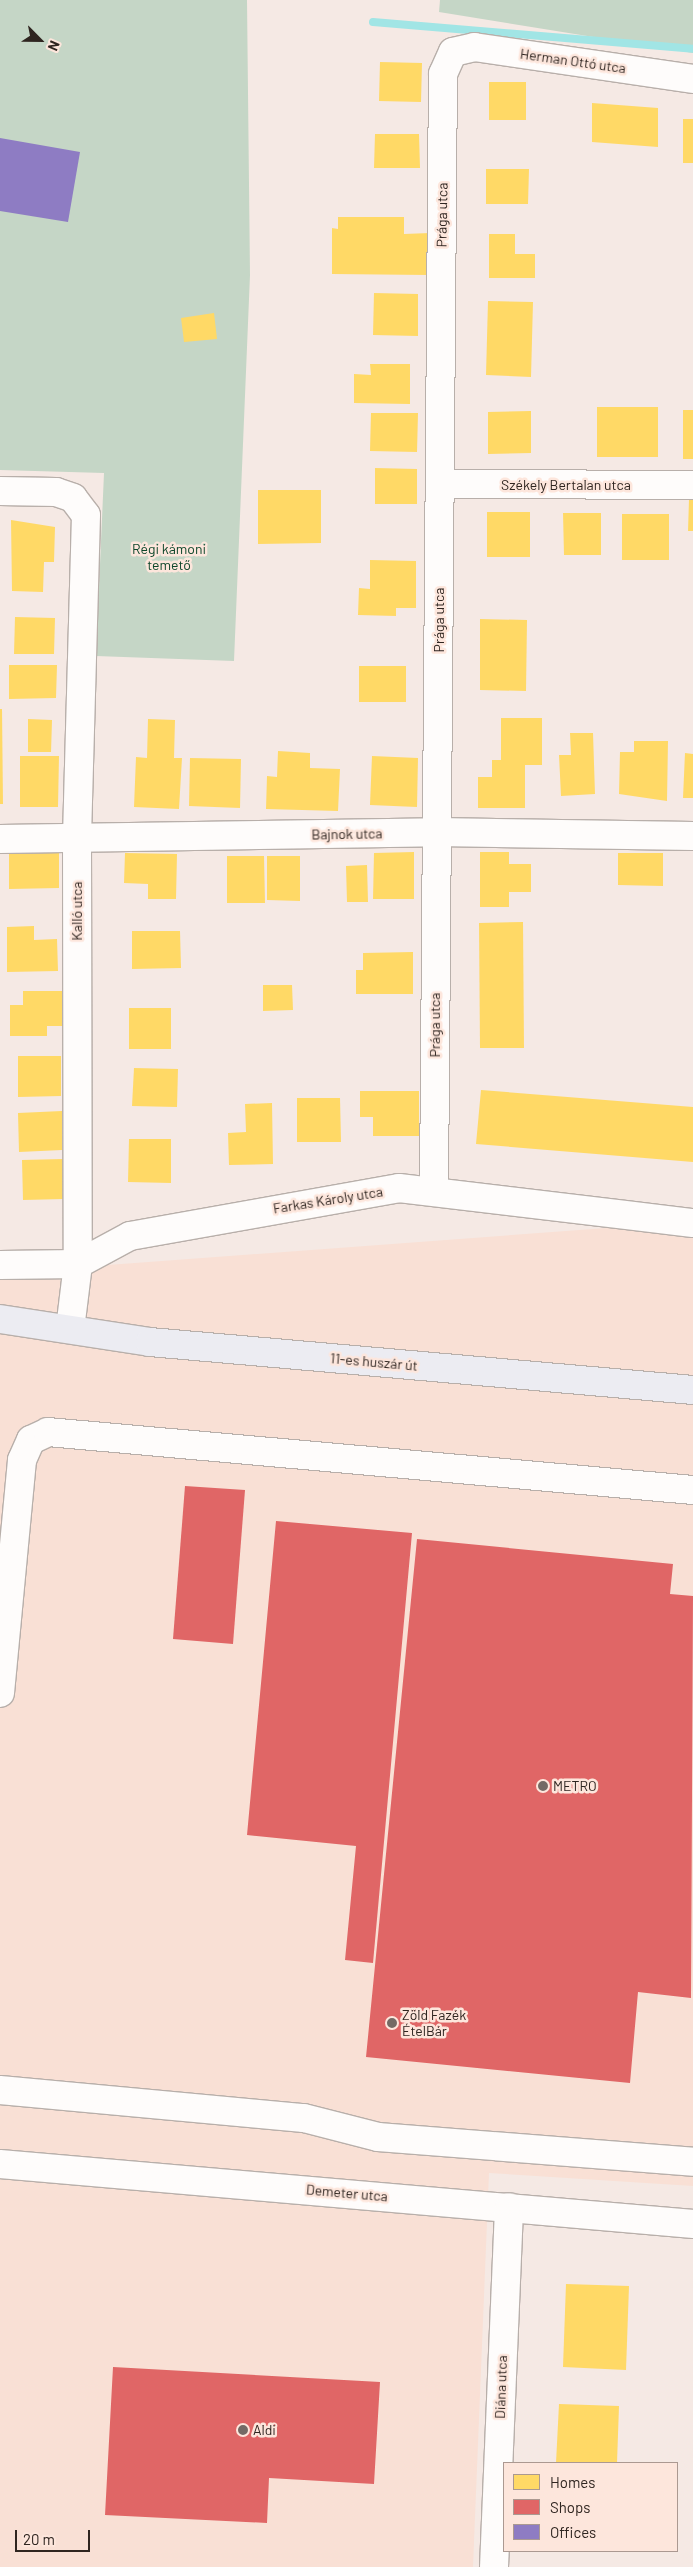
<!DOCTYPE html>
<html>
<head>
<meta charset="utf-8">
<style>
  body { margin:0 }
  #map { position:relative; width:693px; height:2567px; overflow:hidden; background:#f5e9e4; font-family:Barlow,sans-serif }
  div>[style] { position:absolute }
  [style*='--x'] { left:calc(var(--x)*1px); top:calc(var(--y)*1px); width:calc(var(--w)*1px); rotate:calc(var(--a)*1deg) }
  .built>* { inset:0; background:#f9e0d5 }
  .green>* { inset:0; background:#c5d6c6 }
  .homes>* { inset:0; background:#ffd966 }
  .shops>* { inset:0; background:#e06666 }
  .offices>* { inset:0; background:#8e7cc3 }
  .stream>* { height:8px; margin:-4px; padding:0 4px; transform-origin:4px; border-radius:4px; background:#a1e5e5 }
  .roads { filter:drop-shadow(1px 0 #b8afaa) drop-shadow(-1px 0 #b8afaa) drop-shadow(0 1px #b8afaa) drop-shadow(0 -1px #b8afaa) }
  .minor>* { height:28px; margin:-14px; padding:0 14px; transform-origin:14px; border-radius:14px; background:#fefcfb }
  .major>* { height:28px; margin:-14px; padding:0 14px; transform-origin:14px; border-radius:14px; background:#ececf2 }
  .dots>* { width:14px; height:14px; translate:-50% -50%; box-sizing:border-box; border:2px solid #fde6dc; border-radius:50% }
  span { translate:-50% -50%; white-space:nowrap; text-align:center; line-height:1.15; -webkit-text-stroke:5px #fde6dc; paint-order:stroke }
  .street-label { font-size:14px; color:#2f2520 }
  .park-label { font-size:14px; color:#0c462a }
  .poi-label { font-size:14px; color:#2f2520 }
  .left { translate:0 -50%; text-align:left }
  .legend { position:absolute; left:503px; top:2462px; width:175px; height:90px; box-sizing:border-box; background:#fde6dc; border:1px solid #ab9991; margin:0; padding:6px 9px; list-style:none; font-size:15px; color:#2f2520 }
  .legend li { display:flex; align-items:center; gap:10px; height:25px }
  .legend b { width:25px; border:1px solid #ab9991 }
  .north { position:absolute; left:15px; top:15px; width:50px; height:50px; -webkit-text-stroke:4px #fde6dc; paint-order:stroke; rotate:113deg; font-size:14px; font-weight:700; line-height:20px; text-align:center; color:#2f2520 }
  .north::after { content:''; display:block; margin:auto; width:18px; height:22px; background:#2f2520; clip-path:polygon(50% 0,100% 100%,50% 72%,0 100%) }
  .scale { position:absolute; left:15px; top:2530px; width:75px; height:22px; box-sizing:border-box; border:2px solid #2f2520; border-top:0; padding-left:6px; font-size:15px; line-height:18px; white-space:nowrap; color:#2f2520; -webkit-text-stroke:4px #fde6dc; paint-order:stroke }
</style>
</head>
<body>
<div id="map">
  <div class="built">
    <i style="clip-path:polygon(620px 1227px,693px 1236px,693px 2186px,489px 2173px,473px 2567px,0 2567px,0 1273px)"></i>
  </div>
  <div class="green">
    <i style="clip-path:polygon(0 0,247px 0,250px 275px,234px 661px,96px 656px,104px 473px,0 470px)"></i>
    <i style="clip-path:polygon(440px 0,693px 0,693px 53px,439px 12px)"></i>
  </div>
  <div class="homes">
    <i style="clip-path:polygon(380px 62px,422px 63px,421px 102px,379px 101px)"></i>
    <i style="clip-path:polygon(489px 82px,526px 82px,526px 120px,489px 120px)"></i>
    <i style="clip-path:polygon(592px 103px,658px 108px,658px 147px,592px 142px)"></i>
    <i style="clip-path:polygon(683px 119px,693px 119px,693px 163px,683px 163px)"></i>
    <i style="clip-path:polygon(375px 134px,419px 134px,420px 168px,374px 168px)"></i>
    <i style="clip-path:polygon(486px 169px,529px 169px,528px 204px,486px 204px)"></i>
    <i style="clip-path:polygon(338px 217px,404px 217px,404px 234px,430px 233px,429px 275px,332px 274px,332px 228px,338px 229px)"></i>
    <i style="clip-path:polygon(489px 234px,515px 234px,515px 254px,535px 254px,535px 278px,489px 278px)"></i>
    <i style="clip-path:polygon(374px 293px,418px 294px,418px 336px,373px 335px)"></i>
    <i style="clip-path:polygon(488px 301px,533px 302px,531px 377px,486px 375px)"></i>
    <i style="clip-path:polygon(214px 313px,217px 339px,184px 342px,181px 318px)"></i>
    <i style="clip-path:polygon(370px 364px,410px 364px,410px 404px,354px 403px,354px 374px,371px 375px)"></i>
    <i style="clip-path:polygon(597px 407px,658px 407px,658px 457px,597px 457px)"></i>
    <i style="clip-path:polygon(683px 410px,693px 410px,693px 459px,683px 459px)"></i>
    <i style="clip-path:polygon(531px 411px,531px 453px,488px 454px,488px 412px)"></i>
    <i style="clip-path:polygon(371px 413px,418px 413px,417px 452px,370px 451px)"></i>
    <i style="clip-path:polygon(375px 468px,417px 469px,417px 504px,375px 504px)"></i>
    <i style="clip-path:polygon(258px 490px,321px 490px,321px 543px,258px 544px)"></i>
    <i style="clip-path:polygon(689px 499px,693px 499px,693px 531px,688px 531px)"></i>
    <i style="clip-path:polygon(487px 512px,530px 512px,530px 557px,487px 557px)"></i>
    <i style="clip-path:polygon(563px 513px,601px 513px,601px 555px,564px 555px)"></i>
    <i style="clip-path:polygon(622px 514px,669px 514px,669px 560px,622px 560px)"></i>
    <i style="clip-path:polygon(11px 520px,55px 527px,54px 562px,44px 562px,43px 592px,12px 591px)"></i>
    <i style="clip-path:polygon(370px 560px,416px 561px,416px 608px,396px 608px,396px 616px,358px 615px,359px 588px,370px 589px)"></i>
    <i style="clip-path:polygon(15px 617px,55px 618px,54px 654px,14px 654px)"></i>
    <i style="clip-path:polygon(480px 619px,527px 620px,526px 691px,480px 690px)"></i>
    <i style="clip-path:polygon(9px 665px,57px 665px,56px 698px,9px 699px)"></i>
    <i style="clip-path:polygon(359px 666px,406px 666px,406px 702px,359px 702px)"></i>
    <i style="clip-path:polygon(0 709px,2px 709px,3px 804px,0 804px)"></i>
    <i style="clip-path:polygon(501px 718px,542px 718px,542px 765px,525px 765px,525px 808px,478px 808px,478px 777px,492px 777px,492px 760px,501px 760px)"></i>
    <i style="clip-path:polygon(28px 719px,52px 720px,51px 752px,28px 752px)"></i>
    <i style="clip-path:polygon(148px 719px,175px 720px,174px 758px,182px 758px,179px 809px,134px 807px,136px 757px,147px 758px)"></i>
    <i style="clip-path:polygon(570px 733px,593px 733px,595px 794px,561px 796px,559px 755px,571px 755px)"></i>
    <i style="clip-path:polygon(634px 741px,668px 741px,667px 801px,619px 794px,620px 752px,634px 752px)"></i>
    <i style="clip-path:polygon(278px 751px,310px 753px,310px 768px,340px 769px,338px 811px,266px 809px,267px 776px,277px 777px)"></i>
    <i style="clip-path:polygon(685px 753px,693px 754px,693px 798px,683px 798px)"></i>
    <i style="clip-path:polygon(20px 756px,59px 756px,58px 807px,20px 807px)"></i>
    <i style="clip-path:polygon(372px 756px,418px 758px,417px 807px,370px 805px)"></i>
    <i style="clip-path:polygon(190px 758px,241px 759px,240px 808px,189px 806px)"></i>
    <i style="clip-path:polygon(9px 849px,59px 849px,59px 888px,9px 889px)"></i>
    <i style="clip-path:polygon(414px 852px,414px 899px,373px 899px,374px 853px)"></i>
    <i style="clip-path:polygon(480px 852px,509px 852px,509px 864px,531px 864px,531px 892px,509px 892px,509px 907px,480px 907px)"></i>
    <i style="clip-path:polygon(125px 853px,177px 854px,176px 899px,148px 899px,148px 884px,124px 883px)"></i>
    <i style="clip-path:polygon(618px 853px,663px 853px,663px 886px,618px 885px)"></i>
    <i style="clip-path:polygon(227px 856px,264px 856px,265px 903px,227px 903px)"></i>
    <i style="clip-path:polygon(267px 856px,300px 856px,300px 901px,267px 900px)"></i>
    <i style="clip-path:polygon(367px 865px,368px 902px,347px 902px,346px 866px)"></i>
    <i style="clip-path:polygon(523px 922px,524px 1048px,480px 1048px,479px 923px)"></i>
    <i style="clip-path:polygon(34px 926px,34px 940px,57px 939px,58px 971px,7px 972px,7px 927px)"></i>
    <i style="clip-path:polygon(132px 931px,180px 931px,181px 968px,132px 969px)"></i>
    <i style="clip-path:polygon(413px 952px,413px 994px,356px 994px,356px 970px,363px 970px,363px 953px)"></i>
    <i style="clip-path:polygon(263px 985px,292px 985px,293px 1010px,263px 1011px)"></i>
    <i style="clip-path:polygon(23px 991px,62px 991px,62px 1026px,47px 1026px,47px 1036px,10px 1036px,10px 1005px,23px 1005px)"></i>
    <i style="clip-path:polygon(129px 1008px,171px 1008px,171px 1049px,129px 1049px)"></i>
    <i style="clip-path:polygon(18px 1056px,61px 1056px,61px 1096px,18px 1097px)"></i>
    <i style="clip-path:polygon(134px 1068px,178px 1069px,177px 1107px,132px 1106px)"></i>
    <i style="clip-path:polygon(481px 1090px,693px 1107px,693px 1162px,476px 1144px)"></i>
    <i style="clip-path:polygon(360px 1091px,419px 1091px,419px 1136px,373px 1136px,373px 1117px,360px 1117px)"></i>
    <i style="clip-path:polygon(297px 1098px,340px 1098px,341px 1142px,297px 1142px)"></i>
    <i style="clip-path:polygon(272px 1103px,273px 1164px,229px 1165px,228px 1133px,246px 1132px,245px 1104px)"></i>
    <i style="clip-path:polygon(62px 1111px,62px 1150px,19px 1152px,18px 1113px)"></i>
    <i style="clip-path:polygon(129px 1139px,171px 1139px,171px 1183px,128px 1182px)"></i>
    <i style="clip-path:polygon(63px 1159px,64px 1199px,23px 1200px,22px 1160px)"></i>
    <i style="clip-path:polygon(566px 2284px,629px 2286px,626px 2370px,563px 2367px)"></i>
    <i style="clip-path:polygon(559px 2404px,619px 2406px,617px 2463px,556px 2463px)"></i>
  </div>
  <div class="shops">
    <i style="clip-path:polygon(185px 1486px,245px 1490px,233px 1644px,173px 1639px)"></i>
    <i style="clip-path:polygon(276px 1521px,412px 1533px,373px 1963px,345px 1960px,356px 1846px,247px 1835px)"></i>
    <i style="clip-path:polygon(417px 1539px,673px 1564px,670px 1594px,693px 1596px,691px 1998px,638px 1992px,630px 2083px,366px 2057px)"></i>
    <i style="clip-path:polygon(113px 2367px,380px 2382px,374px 2484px,269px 2478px,267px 2523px,105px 2515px)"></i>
  </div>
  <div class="offices">
    <i style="clip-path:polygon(0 138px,80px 152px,68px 222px,0 211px)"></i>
  </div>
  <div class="stream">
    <i style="--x:373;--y:22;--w:321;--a:4.8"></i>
  </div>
  <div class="roads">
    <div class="minor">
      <i style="--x:440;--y:484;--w:253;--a:0.2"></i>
      <i style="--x:0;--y:491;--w:56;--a:1"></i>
      <i style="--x:56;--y:492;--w:18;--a:19"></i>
      <i style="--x:73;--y:498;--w:21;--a:53"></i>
      <i style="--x:86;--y:515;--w:323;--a:91.6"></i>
      <i style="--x:77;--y:838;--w:426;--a:89.9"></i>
      <i style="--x:78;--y:1264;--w:65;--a:97"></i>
      <i style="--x:0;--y:839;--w:437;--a:-0.9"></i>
      <i style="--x:437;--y:832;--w:256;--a:0.9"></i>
      <i style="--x:434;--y:1189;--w:1115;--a:-89.54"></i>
      <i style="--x:443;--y:74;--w:24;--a:-66"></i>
      <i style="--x:453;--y:52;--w:22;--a:-13"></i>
      <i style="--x:474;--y:47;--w:221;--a:8.3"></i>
      <i style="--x:0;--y:1265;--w:78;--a:-0.7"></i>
      <i style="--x:78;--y:1264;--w:59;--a:-28.3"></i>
      <i style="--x:130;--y:1236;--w:273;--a:-10.1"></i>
      <i style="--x:399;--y:1188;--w:296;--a:6.8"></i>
      <i style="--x:0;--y:1693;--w:234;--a:-84.6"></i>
      <i style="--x:22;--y:1460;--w:22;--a:-66"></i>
      <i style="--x:31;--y:1440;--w:19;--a:-25"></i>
      <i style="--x:48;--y:1432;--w:648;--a:5.14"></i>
      <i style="--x:0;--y:2090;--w:305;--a:5.3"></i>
      <i style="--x:304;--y:2118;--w:76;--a:14.4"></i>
      <i style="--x:378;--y:2137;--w:316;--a:4.5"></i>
      <i style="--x:0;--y:2164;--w:696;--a:4.95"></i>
      <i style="--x:494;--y:2567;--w:360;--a:-87.6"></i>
    </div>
    <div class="major">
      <i style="--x:0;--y:1319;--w:152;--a:8.7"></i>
      <i style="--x:150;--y:1342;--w:545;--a:5.05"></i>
    </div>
  </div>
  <div class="dots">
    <i style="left:543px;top:1786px;background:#746a65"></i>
    <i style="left:392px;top:2023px;background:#746a65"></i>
    <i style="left:243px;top:2430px;background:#746a65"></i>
  </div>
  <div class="street-label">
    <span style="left:573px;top:61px;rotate:8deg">Herman Ottó utca</span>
    <span style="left:442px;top:215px;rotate:-89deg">Prága utca</span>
    <span style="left:566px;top:485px">Székely Bertalan utca</span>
    <span style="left:439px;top:620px;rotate:-90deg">Prága utca</span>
    <span style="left:347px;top:834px;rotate:-1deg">Bajnok utca</span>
    <span style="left:77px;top:911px;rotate:-90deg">Kalló utca</span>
    <span style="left:435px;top:1025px;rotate:-90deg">Prága utca</span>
    <span style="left:328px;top:1200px;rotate:-9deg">Farkas Károly utca</span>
    <span style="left:374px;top:1362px;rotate:5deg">11-es huszár út</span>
    <span style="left:347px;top:2193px;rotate:5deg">Demeter utca</span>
    <span style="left:501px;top:2387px;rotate:-88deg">Diána utca</span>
  </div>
  <div class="park-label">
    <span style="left:169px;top:557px">Régi kámoni<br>temető</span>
  </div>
  <div class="poi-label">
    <span class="left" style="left:553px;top:1786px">METRO</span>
    <span class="left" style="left:402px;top:2023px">Zöld Fazék<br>ÉtelBár</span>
    <span class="left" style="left:253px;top:2430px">Aldi</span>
  </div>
  <ul class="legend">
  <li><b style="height:14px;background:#ffd966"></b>Homes</li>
  <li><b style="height:14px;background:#e06666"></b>Shops</li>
  <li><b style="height:14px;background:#8e7cc3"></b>Offices</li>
  </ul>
  <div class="north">N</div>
  <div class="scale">20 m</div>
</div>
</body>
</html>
